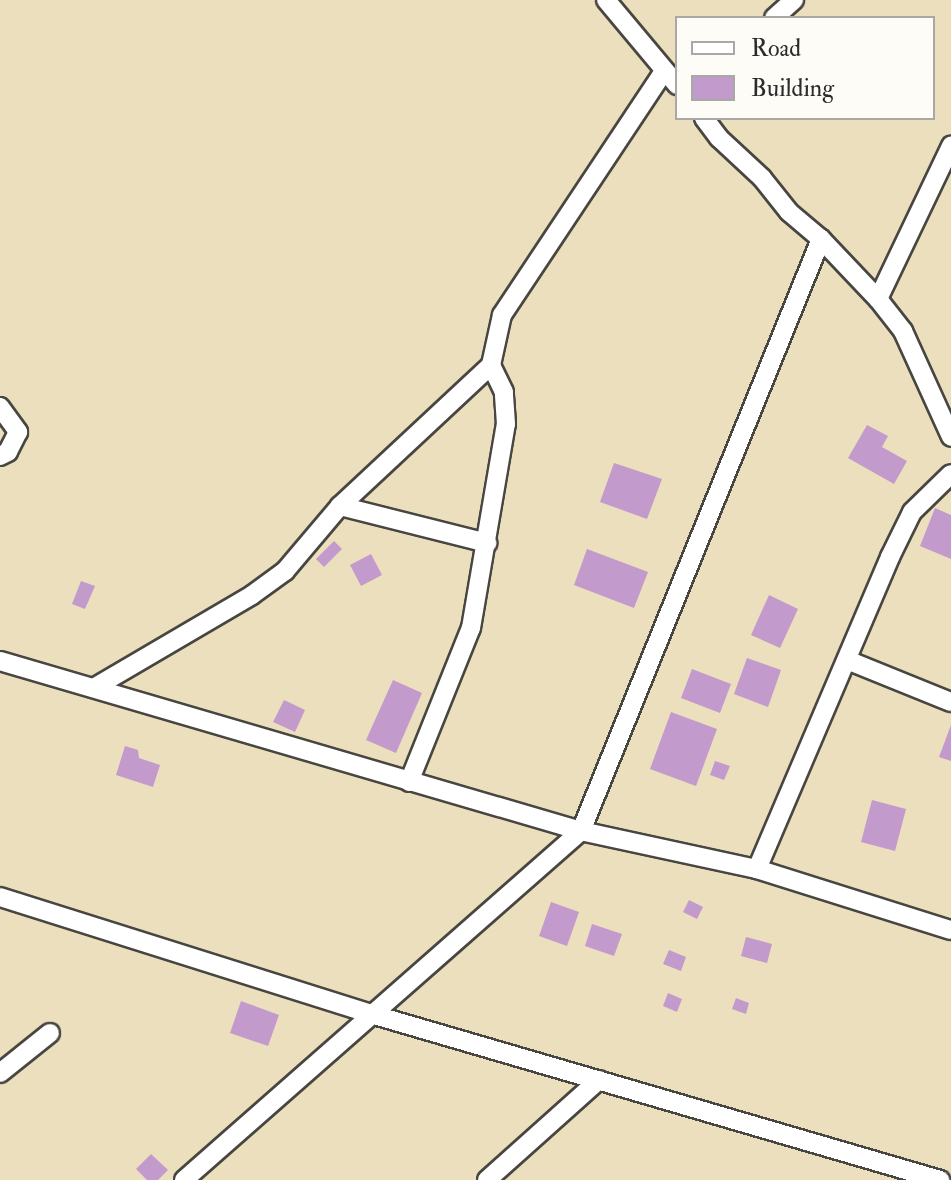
<!DOCTYPE html>
<html>
<head>
<meta charset="utf-8">
<style>
  body { margin:0 }
  #map { position:relative; width:951px; height:1180px; overflow:hidden; background:#ecdfbd; font-family:"IM FELL Double Pica",serif }
  div>[style] { position:absolute }
  [style*='--x'] { left:calc(var(--x)*1px); top:calc(var(--y)*1px); width:calc(var(--w)*1px); rotate:calc(var(--a)*1deg) }
  .building>* { inset:0; background:#c39acc }
  .roads { filter:drop-shadow(2px 0 #484641) drop-shadow(-2px 0 #484641) drop-shadow(0 2px #484641) drop-shadow(0 -2px #484641) }
  .street>* { height:18px; margin:-9px; padding:0 9px; transform-origin:9px; border-radius:9px; background:#fff }
  span { translate:-50% -50%; white-space:nowrap; text-align:center; line-height:1.15; -webkit-text-stroke:6px #fdfcf7; paint-order:stroke }
  .legend { position:absolute; left:675px; top:16px; width:260px; height:104px; box-sizing:border-box; background:#fdfcf7; border:2px solid #a9a8a5; margin:0; padding:10px 14px; list-style:none; font-size:24px; color:#2b2b2b }
  .legend li { display:flex; align-items:center; gap:16px; height:40px }
  .legend b { width:40px; border:2px solid #a9a8a5 }
</style>
</head>
<body>
<div id="map">
  <div class="building">
    <i style="clip-path:polygon(867px 425px,888px 436px,882px 447px,907px 461px,894px 484px,848px 458px)"></i>
    <i style="clip-path:polygon(614px 463px,662px 479px,647px 519px,600px 502px)"></i>
    <i style="clip-path:polygon(935px 508px,951px 515px,951px 559px,920px 546px)"></i>
    <i style="clip-path:polygon(334px 541px,342px 549px,324px 567px,316px 559px)"></i>
    <i style="clip-path:polygon(587px 549px,648px 572px,634px 608px,574px 585px)"></i>
    <i style="clip-path:polygon(371px 554px,382px 575px,361px 586px,350px 565px)"></i>
    <i style="clip-path:polygon(81px 581px,95px 586px,85px 609px,72px 604px)"></i>
    <i style="clip-path:polygon(769px 595px,798px 609px,780px 648px,751px 635px)"></i>
    <i style="clip-path:polygon(747px 658px,781px 670px,768px 707px,734px 694px)"></i>
    <i style="clip-path:polygon(692px 669px,731px 684px,720px 713px,681px 698px)"></i>
    <i style="clip-path:polygon(393px 680px,422px 693px,396px 753px,366px 740px)"></i>
    <i style="clip-path:polygon(284px 700px,305px 710px,295px 732px,273px 722px)"></i>
    <i style="clip-path:polygon(671px 712px,717px 729px,696px 786px,650px 769px)"></i>
    <i style="clip-path:polygon(951px 725px,951px 761px,939px 757px)"></i>
    <i style="clip-path:polygon(125px 746px,138px 750px,139px 758px,160px 765px,153px 787px,116px 775px)"></i>
    <i style="clip-path:polygon(715px 761px,730px 766px,724px 780px,710px 775px)"></i>
    <i style="clip-path:polygon(872px 800px,906px 809px,895px 851px,861px 842px)"></i>
    <i style="clip-path:polygon(689px 900px,703px 907px,697px 919px,683px 912px)"></i>
    <i style="clip-path:polygon(551px 902px,579px 912px,567px 946px,539px 936px)"></i>
    <i style="clip-path:polygon(592px 924px,622px 934px,614px 956px,585px 946px)"></i>
    <i style="clip-path:polygon(746px 937px,772px 944px,767px 963px,741px 956px)"></i>
    <i style="clip-path:polygon(669px 950px,686px 957px,681px 971px,663px 964px)"></i>
    <i style="clip-path:polygon(668px 993px,682px 999px,677px 1012px,663px 1006px)"></i>
    <i style="clip-path:polygon(736px 998px,749px 1003px,746px 1014px,732px 1009px)"></i>
    <i style="clip-path:polygon(241px 1001px,279px 1015px,268px 1046px,230px 1033px)"></i>
    <i style="clip-path:polygon(151px 1154px,168px 1170px,158px 1180px,147px 1180px,136px 1169px)"></i>
  </div>
  <div class="roads">
    <div class="street">
      <i style="--x:606;--y:0;--w:111;--a:50.1"></i>
      <i style="--x:774;--y:18;--w:27;--a:-42"></i>
      <i style="--x:704;--y:118;--w:25;--a:53"></i>
      <i style="--x:719;--y:138;--w:59;--a:42.9"></i>
      <i style="--x:762;--y:178;--w:43;--a:51.5"></i>
      <i style="--x:789;--y:212;--w:42;--a:40.2"></i>
      <i style="--x:821;--y:239;--w:83;--a:46.5"></i>
      <i style="--x:878;--y:299;--w:41;--a:52"></i>
      <i style="--x:903;--y:331;--w:116;--a:65.6"></i>
      <i style="--x:878;--y:299;--w:170;--a:-64.5"></i>
      <i style="--x:0;--y:407;--w:31;--a:54"></i>
      <i style="--x:18;--y:432;--w:22;--a:117"></i>
      <i style="--x:8;--y:452;--w:9;--a:153"></i>
      <i style="--x:340;--y:506;--w:152;--a:14.1"></i>
      <i style="--x:847;--y:660;--w:112;--a:22"></i>
      <i style="--x:0;--y:661;--w:605;--a:16.31"></i>
      <i style="--x:581;--y:831;--w:180;--a:12.2"></i>
      <i style="--x:757;--y:869;--w:203;--a:17.5"></i>
      <i style="--x:97;--y:686;--w:180;--a:-30.4"></i>
      <i style="--x:252;--y:595;--w:41;--a:-36"></i>
      <i style="--x:285;--y:571;--w:85;--a:-49.8"></i>
      <i style="--x:340;--y:506;--w:207;--a:-43"></i>
      <i style="--x:409;--y:782;--w:166;--a:-68.1"></i>
      <i style="--x:471;--y:628;--w:207;--a:-80.3"></i>
      <i style="--x:506;--y:424;--w:32;--a:-94"></i>
      <i style="--x:504;--y:392;--w:30;--a:-116"></i>
      <i style="--x:491;--y:365;--w:51;--a:-77.6"></i>
      <i style="--x:502;--y:315;--w:293;--a:-56.4"></i>
      <i style="--x:757;--y:869;--w:339;--a:-66.9"></i>
      <i style="--x:890;--y:557;--w:50;--a:-63.9"></i>
      <i style="--x:912;--y:512;--w:54;--a:-44.3"></i>
      <i style="--x:0;--y:897;--w:389;--a:17.5"></i>
      <i style="--x:371;--y:1014;--w:593;--a:16.26"></i>
      <i style="--x:0;--y:1073;--w:64;--a:-38.7"></i>
      <i style="--x:184;--y:1180;--w:529;--a:-41.32"></i>
      <i style="--x:581;--y:831;--w:639;--a:-67.93"></i>
      <i style="--x:487;--y:1180;--w:150;--a:-41.8"></i>
    </div>
  </div>
  <ul class="legend">
  <li><b style="height:10px;background:#fff"></b>Road</li>
  <li><b style="height:22px;background:#c39acc"></b>Building</li>
  </ul>
</div>
</body>
</html>
